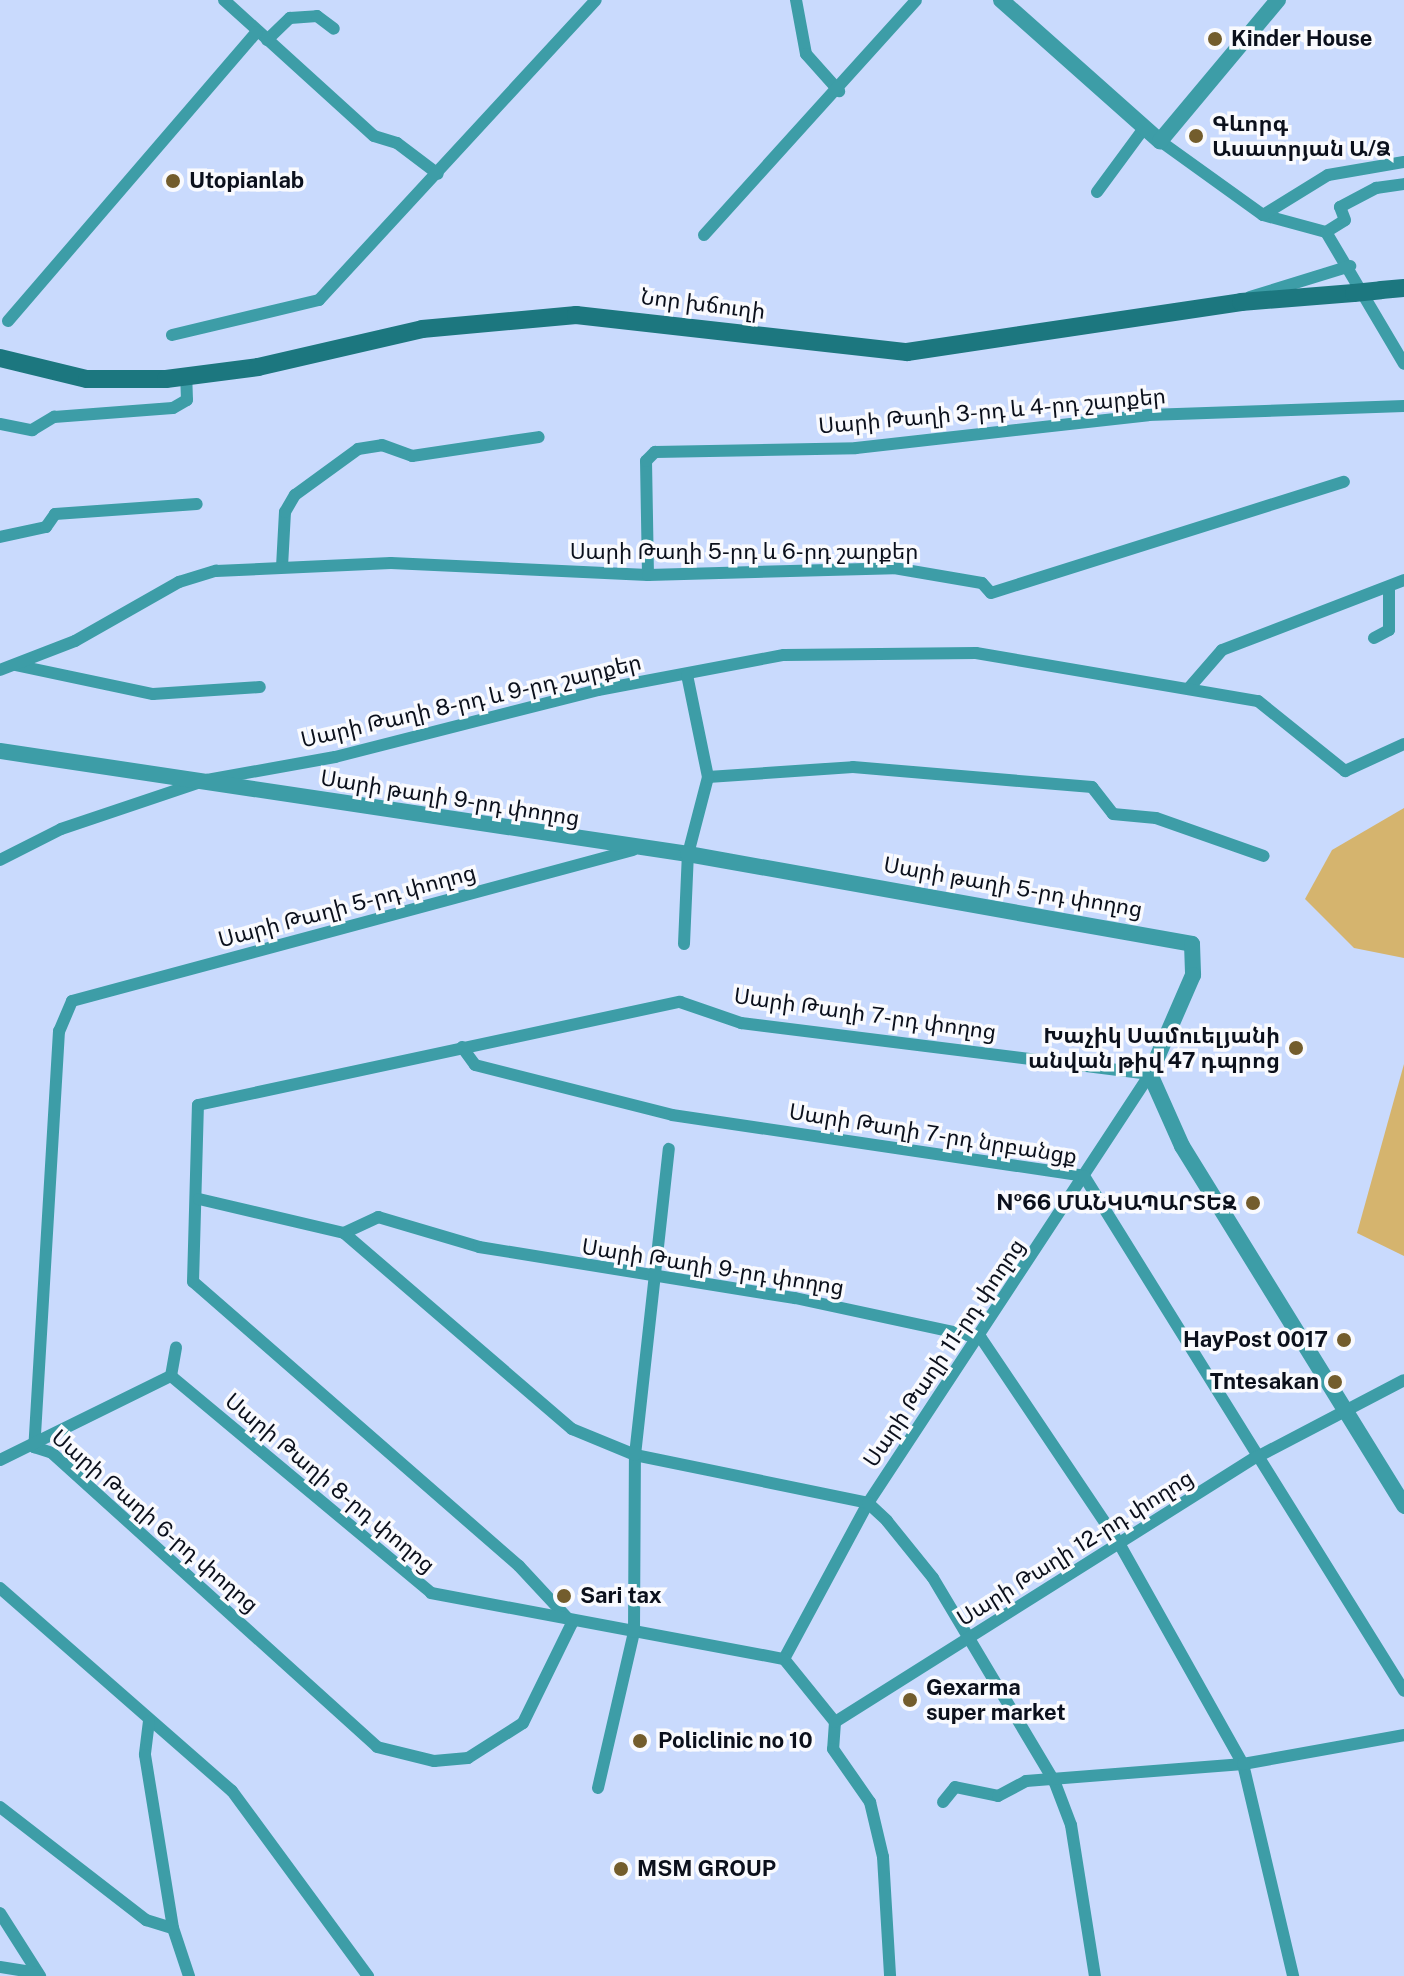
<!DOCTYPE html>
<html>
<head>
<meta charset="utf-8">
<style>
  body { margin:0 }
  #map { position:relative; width:1404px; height:1976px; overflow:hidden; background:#c9dafd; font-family:"Public Sans","Noto Sans Armenian",sans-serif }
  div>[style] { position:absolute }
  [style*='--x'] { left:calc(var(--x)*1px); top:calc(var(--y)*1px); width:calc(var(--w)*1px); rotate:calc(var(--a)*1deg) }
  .green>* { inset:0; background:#d5b46e }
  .minor>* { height:12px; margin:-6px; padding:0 6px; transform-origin:6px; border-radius:6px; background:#3d9da7 }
  .tertiary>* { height:16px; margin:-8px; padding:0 8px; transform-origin:8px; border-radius:8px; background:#3d9da7 }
  .secondary>* { height:18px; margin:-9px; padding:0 9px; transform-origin:9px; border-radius:9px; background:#1c777f }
  .secondary-bridge>* { height:18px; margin:-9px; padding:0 9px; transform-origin:9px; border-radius:9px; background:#1c777f }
  .dots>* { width:22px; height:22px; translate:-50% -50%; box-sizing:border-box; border:4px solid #f9fafe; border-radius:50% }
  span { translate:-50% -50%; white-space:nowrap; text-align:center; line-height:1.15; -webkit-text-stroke:7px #f9fafe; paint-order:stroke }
  .poi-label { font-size:22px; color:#0b101c; font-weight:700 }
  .left { translate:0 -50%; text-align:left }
  .right { translate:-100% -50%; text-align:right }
  .street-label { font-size:22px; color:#0b101c }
</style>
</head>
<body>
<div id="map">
  <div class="green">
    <i style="clip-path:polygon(1404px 808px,1404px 958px,1354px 948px,1305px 899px,1332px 850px)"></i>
    <i style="clip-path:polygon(1404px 1064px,1404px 1256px,1357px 1233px)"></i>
  </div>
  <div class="minor">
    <i style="--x:224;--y:0;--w:202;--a:42.2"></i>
    <i style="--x:374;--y:136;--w:24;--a:17"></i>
    <i style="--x:397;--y:143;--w:51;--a:37.1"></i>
    <i style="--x:796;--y:0;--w:55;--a:79.5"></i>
    <i style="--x:806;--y:54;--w:50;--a:48.3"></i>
    <i style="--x:267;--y:40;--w:32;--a:-44"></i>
    <i style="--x:290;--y:18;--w:27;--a:-4"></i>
    <i style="--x:317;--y:16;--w:21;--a:37"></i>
    <i style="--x:1160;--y:141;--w:127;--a:35.7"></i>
    <i style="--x:1263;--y:215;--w:65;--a:15.1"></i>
    <i style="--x:1326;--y:232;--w:153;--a:59.4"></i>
    <i style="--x:1097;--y:192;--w:81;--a:-53.6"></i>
    <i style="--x:1263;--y:215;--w:76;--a:-31.6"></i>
    <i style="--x:1328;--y:175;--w:77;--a:-9.7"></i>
    <i style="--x:1326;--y:232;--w:22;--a:-32"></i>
    <i style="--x:1345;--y:220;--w:14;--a:-111"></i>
    <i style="--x:1340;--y:207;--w:41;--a:-27.8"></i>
    <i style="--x:1376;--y:188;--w:28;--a:-8"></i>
    <i style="--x:704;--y:235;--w:316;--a:-47.9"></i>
    <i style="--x:1250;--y:297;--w:105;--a:-17.2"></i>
    <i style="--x:8;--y:321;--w:381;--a:-49.3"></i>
    <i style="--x:172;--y:335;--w:151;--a:-13.4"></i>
    <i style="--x:319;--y:300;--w:408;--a:-47.3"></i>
    <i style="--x:0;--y:424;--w:33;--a:11"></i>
    <i style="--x:32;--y:430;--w:26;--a:-31"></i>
    <i style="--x:54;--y:417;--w:119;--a:-4.3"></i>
    <i style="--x:173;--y:408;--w:16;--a:-30"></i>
    <i style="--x:187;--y:400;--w:24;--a:-92"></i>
    <i style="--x:0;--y:537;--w:47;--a:-12.3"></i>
    <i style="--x:46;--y:527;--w:16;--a:-55"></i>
    <i style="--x:55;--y:514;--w:142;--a:-4"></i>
    <i style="--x:282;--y:567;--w:55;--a:-86.9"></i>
    <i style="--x:285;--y:512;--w:20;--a:-60"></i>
    <i style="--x:295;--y:495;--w:78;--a:-36.1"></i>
    <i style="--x:358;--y:449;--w:24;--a:-9"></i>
    <i style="--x:382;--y:445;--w:32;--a:20"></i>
    <i style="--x:412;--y:456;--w:128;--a:-8.5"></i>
    <i style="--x:648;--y:575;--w:114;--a:-91"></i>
    <i style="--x:646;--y:461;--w:13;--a:-45"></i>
    <i style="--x:655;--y:452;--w:201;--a:-1.1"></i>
    <i style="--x:856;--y:448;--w:294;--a:-6.4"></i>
    <i style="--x:1148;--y:415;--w:256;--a:-2"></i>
    <i style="--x:1374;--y:638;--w:17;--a:-28"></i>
    <i style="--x:1389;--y:630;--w:42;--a:-90"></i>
    <i style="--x:15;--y:665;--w:141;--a:11.9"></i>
    <i style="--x:153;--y:694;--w:107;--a:-3.7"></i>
    <i style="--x:0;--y:670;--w:80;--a:-21.1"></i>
    <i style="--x:75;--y:641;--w:120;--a:-29.6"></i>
    <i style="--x:179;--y:582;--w:39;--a:-17"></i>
    <i style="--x:216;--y:571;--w:175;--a:-2.6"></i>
    <i style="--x:391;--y:563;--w:257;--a:2.7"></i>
    <i style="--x:648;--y:575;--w:246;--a:-1.6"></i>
    <i style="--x:894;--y:568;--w:89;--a:9.7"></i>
    <i style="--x:982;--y:583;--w:13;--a:48"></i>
    <i style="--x:991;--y:593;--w:370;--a:-17.5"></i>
    <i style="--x:1189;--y:688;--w:50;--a:-49"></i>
    <i style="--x:1222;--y:650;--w:195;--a:-21"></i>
    <i style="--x:708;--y:777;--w:145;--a:-3.9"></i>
    <i style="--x:853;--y:767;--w:240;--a:4.8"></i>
    <i style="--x:1092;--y:787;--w:34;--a:52"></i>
    <i style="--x:1113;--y:814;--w:43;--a:5.3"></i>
    <i style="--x:1156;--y:818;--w:114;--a:19.4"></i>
    <i style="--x:633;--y:850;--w:581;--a:164.94"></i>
    <i style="--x:72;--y:1001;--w:33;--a:113"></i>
    <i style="--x:59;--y:1031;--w:417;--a:93.4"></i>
    <i style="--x:34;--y:1447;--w:19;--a:18"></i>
    <i style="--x:52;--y:1453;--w:438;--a:42.1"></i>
    <i style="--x:377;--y:1747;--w:59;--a:13.8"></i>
    <i style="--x:434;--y:1761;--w:34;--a:-5"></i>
    <i style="--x:468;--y:1758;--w:65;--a:-32.5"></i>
    <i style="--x:523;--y:1723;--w:111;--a:-63.9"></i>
    <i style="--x:572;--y:1623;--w:78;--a:-132.9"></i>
    <i style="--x:519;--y:1566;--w:432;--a:-138.9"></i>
    <i style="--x:193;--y:1282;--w:177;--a:-88.4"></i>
    <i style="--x:198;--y:1105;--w:493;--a:-12.1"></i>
    <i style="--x:680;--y:1002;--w:65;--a:19"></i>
    <i style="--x:741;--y:1023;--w:412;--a:7.1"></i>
    <i style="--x:1150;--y:1074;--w:513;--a:123.32"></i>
    <i style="--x:868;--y:1503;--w:177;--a:118.3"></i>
    <i style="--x:0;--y:860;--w:68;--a:-26.9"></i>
    <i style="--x:61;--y:829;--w:154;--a:-18.6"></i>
    <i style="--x:207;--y:780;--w:130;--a:-10.2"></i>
    <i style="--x:335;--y:757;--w:271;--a:-14.3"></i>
    <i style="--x:598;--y:690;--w:189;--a:-10.7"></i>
    <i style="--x:784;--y:655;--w:192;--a:-0.6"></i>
    <i style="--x:976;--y:653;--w:286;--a:9.7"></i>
    <i style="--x:1258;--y:701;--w:112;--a:38.8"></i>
    <i style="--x:1345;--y:771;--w:65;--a:-24.6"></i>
    <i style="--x:684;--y:944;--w:90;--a:-87.5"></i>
    <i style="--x:688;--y:854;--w:80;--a:-75.4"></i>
    <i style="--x:708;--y:777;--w:104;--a:-101.6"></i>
    <i style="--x:462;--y:1047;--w:22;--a:54"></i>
    <i style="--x:475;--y:1065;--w:203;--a:14.2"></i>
    <i style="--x:672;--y:1115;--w:416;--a:8.4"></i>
    <i style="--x:1084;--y:1176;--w:606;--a:58.14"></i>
    <i style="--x:199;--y:1199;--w:149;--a:13.2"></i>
    <i style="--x:344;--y:1233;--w:38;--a:-25"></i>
    <i style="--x:378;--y:1217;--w:105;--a:16.5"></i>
    <i style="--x:479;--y:1247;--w:320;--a:9.2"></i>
    <i style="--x:795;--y:1298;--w:190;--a:12.1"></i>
    <i style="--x:981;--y:1338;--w:249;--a:56.1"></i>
    <i style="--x:1120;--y:1545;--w:251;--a:60.7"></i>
    <i style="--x:1243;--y:1764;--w:218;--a:76.7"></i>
    <i style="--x:344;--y:1233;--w:301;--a:40.7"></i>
    <i style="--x:572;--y:1429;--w:68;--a:22.4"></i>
    <i style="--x:635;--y:1455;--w:238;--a:11.6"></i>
    <i style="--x:868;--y:1503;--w:26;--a:43"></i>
    <i style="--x:887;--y:1521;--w:73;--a:51.1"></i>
    <i style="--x:933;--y:1578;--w:239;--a:59.2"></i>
    <i style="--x:1055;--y:1783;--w:45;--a:69.1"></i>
    <i style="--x:1071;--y:1825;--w:153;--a:81"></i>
    <i style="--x:171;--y:1376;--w:339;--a:39.8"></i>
    <i style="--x:431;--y:1593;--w:359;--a:10.6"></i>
    <i style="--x:171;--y:1376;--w:29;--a:-80"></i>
    <i style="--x:0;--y:1460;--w:191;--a:-26.2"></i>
    <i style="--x:0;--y:1588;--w:308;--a:41.2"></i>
    <i style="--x:232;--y:1791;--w:230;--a:53.7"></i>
    <i style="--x:784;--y:1659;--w:81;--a:51"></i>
    <i style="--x:835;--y:1722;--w:27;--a:94"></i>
    <i style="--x:833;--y:1749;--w:65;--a:55.1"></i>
    <i style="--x:870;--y:1802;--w:57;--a:76.7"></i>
    <i style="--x:883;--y:1857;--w:119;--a:86.6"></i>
    <i style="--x:149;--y:1721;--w:34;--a:97"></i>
    <i style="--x:145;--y:1755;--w:175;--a:80.8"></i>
    <i style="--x:173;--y:1928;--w:51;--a:71.6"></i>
    <i style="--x:835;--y:1722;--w:496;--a:-32.2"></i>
    <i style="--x:1255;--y:1458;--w:168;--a:-27.6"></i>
    <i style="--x:598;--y:1788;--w:160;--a:-77"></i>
    <i style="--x:634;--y:1632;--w:177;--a:-89.7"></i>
    <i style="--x:635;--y:1455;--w:308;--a:-83.7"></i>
    <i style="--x:943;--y:1802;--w:19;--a:-51"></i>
    <i style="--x:955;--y:1787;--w:44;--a:11.8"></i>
    <i style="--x:998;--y:1796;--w:32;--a:-28"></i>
    <i style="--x:1026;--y:1781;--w:218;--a:-4.5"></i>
    <i style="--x:1243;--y:1764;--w:164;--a:-10.2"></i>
    <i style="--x:0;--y:1807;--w:185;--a:37.7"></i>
    <i style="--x:146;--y:1920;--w:28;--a:17"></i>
    <i style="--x:0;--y:1913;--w:75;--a:57.6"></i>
    <i style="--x:0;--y:1967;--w:38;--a:9"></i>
  </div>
  <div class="tertiary">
    <i style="--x:1001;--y:0;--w:213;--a:41.6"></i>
    <i style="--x:1160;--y:141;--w:184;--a:-50.1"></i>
    <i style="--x:0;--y:751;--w:696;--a:8.51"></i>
    <i style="--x:688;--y:854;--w:512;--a:10.12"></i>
    <i style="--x:1192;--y:944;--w:31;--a:88"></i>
    <i style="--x:1193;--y:975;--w:108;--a:113.5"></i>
    <i style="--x:1150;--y:1074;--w:79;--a:66"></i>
    <i style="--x:1182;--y:1146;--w:423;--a:58.3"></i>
  </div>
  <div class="secondary">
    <i style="--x:1381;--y:290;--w:23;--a:-5"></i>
    <i style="--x:0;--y:358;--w:89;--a:13.6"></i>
    <i style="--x:87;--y:379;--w:79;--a:0"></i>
    <i style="--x:166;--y:379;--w:93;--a:-7.4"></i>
    <i style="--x:258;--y:367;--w:168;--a:-13"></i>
    <i style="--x:422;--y:329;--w:155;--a:-5.2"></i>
    <i style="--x:576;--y:315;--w:333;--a:6.4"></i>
    <i style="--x:907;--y:352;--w:338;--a:-8.5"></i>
    <i style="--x:1241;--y:302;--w:113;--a:-4.6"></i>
  </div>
  <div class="secondary-bridge">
    <i style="--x:1354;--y:293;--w:27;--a:-6"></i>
  </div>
  <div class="dots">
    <i style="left:1215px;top:39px;background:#735d2d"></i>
    <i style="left:1196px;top:136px;background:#735d2d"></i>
    <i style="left:173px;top:181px;background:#735d2d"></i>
    <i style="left:1296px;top:1048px;background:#735d2d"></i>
    <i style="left:1253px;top:1203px;background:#735d2d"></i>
    <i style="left:1344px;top:1340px;background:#735d2d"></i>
    <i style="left:1335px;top:1382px;background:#735d2d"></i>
    <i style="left:564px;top:1596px;background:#735d2d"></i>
    <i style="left:910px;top:1700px;background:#735d2d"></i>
    <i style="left:640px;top:1741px;background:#735d2d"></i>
    <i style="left:621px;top:1869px;background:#735d2d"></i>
  </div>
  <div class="poi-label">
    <span class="left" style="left:1231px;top:39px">Kinder House</span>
    <span class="left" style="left:1212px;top:136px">Գևորգ<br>Ասատրյան Ա/Ձ</span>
    <span class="left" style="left:189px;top:181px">Utopianlab</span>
    <span class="right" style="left:1280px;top:1048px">Խաչիկ Սամուելյանի<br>անվան թիվ 47 դպրոց</span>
    <span class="right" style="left:1237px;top:1203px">№66 ՄԱՆԿԱՊԱՐՏԵԶ</span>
    <span class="right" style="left:1328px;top:1340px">HayPost 0017</span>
    <span class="right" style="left:1319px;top:1382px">Tntesakan</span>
    <span class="left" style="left:580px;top:1596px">Sari tax</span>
    <span class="left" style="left:926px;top:1700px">Gexarma<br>super market</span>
    <span class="left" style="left:658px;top:1741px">Policlinic no 10</span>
    <span class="left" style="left:637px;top:1869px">MSM GROUP</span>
  </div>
  <div class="street-label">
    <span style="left:703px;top:304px;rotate:7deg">Նոր խճուղի</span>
    <span style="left:992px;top:411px;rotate:-5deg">Սարի Թաղի 3-րդ և 4-րդ շարքեր</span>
    <span style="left:744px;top:552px">Սարի Թաղի 5-րդ և 6-րդ շարքեր</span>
    <span style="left:471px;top:701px;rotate:-13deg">Սարի Թաղի 8-րդ և 9-րդ շարքեր</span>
    <span style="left:450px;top:798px;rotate:9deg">Սարի թաղի 9-րդ փողոց</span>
    <span style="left:1013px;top:887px;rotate:10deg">Սարի թաղի 5-րդ փողոց</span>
    <span style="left:347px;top:906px;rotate:-15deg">Սարի Թաղի 5-րդ փողոց</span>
    <span style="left:865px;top:1014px;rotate:8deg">Սարի Թաղի 7-րդ փողոց</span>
    <span style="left:933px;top:1134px;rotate:9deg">Սարի Թաղի 7-րդ նրբանցք</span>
    <span style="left:713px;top:1267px;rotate:9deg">Սարի Թաղի 9-րդ փողոց</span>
    <span style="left:944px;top:1353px;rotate:-56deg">Սարի Թաղի 11-րդ փողոց</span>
    <span style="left:330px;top:1483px;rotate:40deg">Սարի Թաղի 8-րդ փողոց</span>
    <span style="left:155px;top:1521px;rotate:41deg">Սարի Թաղի 6-րդ փողոց</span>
    <span style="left:1075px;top:1548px;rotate:-32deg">Սարի Թաղի 12-րդ փողոց</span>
  </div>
</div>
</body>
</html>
